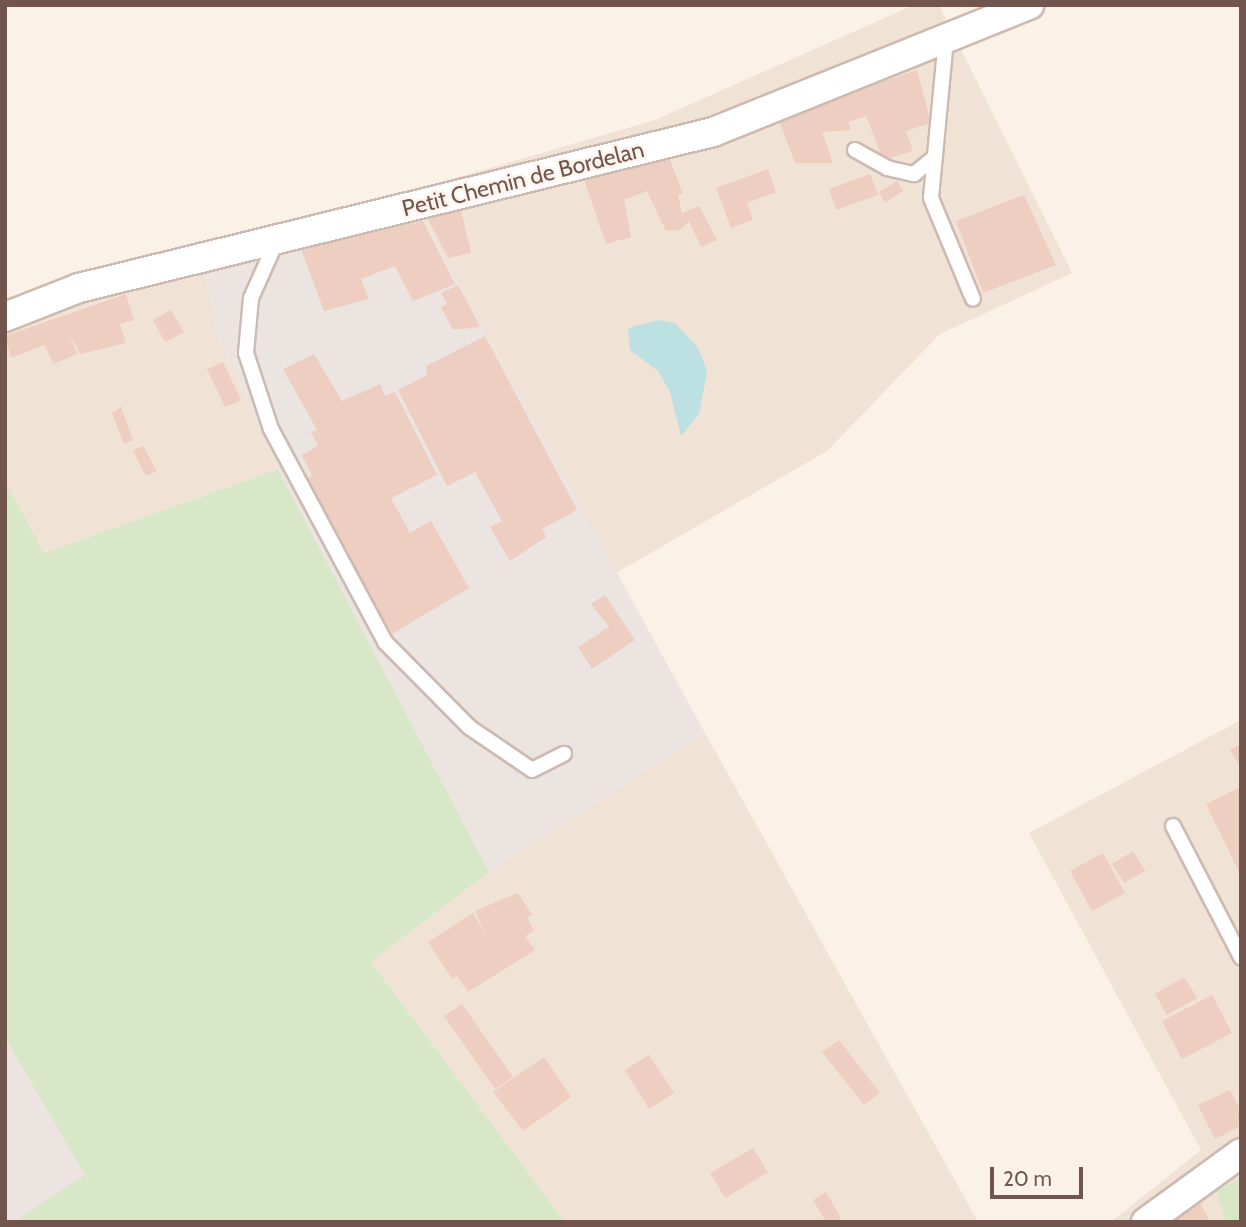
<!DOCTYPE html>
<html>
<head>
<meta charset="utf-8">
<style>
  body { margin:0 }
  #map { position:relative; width:1246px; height:1227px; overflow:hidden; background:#faf1e7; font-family:Cabin,sans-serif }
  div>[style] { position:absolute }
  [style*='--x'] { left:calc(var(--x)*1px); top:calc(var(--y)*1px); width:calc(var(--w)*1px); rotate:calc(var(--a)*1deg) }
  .residential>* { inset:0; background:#f1e2d6 }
  .industrial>* { inset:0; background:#ebe4e0 }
  .green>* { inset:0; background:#d8e7c7 }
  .water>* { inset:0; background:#bde1e2 }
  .building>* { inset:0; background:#edcec1 }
  .roads { filter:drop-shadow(2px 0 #cdbab1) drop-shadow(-2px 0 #cdbab1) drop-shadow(0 2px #cdbab1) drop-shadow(0 -2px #cdbab1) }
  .service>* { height:14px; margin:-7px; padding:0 7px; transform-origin:7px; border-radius:7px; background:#fff }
  .minor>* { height:28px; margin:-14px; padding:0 14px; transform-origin:14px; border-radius:14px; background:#fff }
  span { translate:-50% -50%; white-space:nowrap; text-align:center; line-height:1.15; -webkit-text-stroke:5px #fdf5ed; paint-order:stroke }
  .street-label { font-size:23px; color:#72564e }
  .frame { position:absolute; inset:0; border:7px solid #72564e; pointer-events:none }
  .scale { position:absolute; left:990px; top:1167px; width:93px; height:32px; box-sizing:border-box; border:4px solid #72564e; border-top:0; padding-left:9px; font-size:21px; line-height:24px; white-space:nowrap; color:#72564e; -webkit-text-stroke:5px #fdf5ed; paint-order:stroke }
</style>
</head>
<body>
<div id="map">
  <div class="residential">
    <i style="clip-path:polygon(914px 5px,939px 5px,1072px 273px,940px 334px,827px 451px,616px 573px,408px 192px,655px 120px)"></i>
    <i style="clip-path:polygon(200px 243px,218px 337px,278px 469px,44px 553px,5px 481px,5px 302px)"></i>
    <i style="clip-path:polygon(1241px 720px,1241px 1178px,1216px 1191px,1226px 1222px,1111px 1222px,1201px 1150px,1029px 833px)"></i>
    <i style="clip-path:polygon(705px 733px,978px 1222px,565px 1222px,371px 962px,489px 872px)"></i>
  </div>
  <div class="industrial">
    <i style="clip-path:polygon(408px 192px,705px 733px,489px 872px,278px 469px,218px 337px,200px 243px)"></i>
    <i style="clip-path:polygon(5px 1021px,94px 1170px,14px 1222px,5px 1222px)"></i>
  </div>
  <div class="green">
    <i style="clip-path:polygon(278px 469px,489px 872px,371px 962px,565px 1222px,14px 1222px,85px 1175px,5px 1037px,5px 481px,44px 553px)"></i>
    <i style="clip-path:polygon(1241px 1178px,1241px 1222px,1226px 1222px,1216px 1191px)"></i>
  </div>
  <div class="water">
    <i style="clip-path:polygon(658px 320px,675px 323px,698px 348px,707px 371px,699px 414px,681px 436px,670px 392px,658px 371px,630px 350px,628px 328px)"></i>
  </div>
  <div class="building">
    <i style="clip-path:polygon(917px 70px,931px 123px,906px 131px,913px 151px,883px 160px,866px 116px,848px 122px,851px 130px,822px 132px,833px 163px,795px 163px,778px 118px)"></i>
    <i style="clip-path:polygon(669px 157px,683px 194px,678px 195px,682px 213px,699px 206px,717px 240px,701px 247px,689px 221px,680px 230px,666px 231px,647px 191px,624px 200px,631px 237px,606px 244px,583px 176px)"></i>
    <i style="clip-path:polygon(768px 169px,776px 192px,747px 203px,753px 220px,731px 228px,716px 188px)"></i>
    <i style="clip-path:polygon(870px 174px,878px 195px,836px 210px,829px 189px)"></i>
    <i style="clip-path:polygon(897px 181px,903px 191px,885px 203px,879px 192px)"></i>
    <i style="clip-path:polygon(1024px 195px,1056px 265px,983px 293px,956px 221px)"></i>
    <i style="clip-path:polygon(461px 210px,471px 253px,448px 258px,428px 219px)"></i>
    <i style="clip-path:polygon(423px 221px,455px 284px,413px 301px,395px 266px,361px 279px,369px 299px,324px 311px,301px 249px)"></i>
    <i style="clip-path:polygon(458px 285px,464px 296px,480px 327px,453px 330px,441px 307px,447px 304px,441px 293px)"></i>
    <i style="clip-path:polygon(126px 294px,134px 320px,120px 324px,126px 343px,80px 354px,69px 333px,77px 354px,54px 364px,44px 345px,11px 358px,5px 336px)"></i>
    <i style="clip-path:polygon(171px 310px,184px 332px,165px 342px,153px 320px)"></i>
    <i style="clip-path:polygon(485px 336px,577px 510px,542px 529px,546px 537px,510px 561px,490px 527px,502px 521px,475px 472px,447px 486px,398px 390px,427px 375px,426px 366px)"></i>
    <i style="clip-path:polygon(314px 354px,342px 401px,380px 384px,385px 396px,395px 392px,437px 475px,391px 498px,410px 533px,431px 521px,469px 588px,392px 634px,305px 479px,312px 476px,302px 455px,318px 446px,311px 432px,317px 430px,283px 369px)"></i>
    <i style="clip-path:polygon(223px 362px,241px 400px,225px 407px,207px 369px)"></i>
    <i style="clip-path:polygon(121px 407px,133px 440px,124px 444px,112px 413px)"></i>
    <i style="clip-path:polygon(143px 446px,157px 471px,146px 476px,133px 451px)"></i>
    <i style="clip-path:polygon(605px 595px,635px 640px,592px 669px,578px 647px,609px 627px,591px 604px)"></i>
    <i style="clip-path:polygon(1241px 744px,1241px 768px,1230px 750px)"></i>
    <i style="clip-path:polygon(1241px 787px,1241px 876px,1206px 804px)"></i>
    <i style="clip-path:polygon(1133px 851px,1145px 871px,1124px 883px,1112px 864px)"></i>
    <i style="clip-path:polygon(1103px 853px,1125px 893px,1092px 911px,1070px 871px)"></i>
    <i style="clip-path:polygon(518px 893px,532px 915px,527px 918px,534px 931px,525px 936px,535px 950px,468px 992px,457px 976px,452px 979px,428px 942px,473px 913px,487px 937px,475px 911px)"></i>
    <i style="clip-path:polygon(1184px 977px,1197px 998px,1167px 1015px,1155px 994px)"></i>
    <i style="clip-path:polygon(1212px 995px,1232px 1033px,1182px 1059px,1162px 1021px)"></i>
    <i style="clip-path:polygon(462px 1004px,513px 1077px,495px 1089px,444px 1016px)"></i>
    <i style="clip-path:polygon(839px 1040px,880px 1093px,864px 1105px,822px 1052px)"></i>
    <i style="clip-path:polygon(649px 1055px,674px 1093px,649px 1109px,625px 1070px)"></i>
    <i style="clip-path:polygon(544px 1057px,571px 1097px,523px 1131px,493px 1092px)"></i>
    <i style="clip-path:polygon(1230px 1090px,1241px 1111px,1241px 1126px,1215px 1139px,1198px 1105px)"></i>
    <i style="clip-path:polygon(753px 1148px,768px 1172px,725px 1198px,710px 1173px)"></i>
    <i style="clip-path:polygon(826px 1192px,841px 1218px,834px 1222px,826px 1222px,813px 1200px)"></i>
    <i style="clip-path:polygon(1195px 1193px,1210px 1222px,1178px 1222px,1174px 1213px)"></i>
  </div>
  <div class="roads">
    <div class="service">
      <i style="--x:946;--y:39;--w:160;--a:95.4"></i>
      <i style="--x:931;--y:198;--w:109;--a:67.4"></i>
      <i style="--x:855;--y:150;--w:37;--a:29"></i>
      <i style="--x:887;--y:168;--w:28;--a:13"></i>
      <i style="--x:914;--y:174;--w:26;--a:-39"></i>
      <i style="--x:277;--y:240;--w:64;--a:114.1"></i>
      <i style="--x:251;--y:298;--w:55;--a:95.2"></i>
      <i style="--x:246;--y:353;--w:80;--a:71.8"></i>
      <i style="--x:271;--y:429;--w:242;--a:61.8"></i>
      <i style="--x:385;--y:642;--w:120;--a:45.3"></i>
      <i style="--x:469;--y:727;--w:76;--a:34.3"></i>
      <i style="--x:532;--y:770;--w:36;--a:-27"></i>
      <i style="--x:1173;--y:826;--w:148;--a:62.6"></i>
    </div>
    <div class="minor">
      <i style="--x:5;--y:317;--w:79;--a:-21.4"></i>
      <i style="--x:79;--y:288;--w:653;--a:-13.82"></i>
      <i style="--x:713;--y:132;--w:341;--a:-21.9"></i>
      <i style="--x:1146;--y:1222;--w:117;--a:-36"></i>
    </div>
  </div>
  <div class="street-label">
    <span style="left:523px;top:179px;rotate:-14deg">Petit Chemin de Bordelan</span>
  </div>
  <div class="frame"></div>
  <div class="scale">20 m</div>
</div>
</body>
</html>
